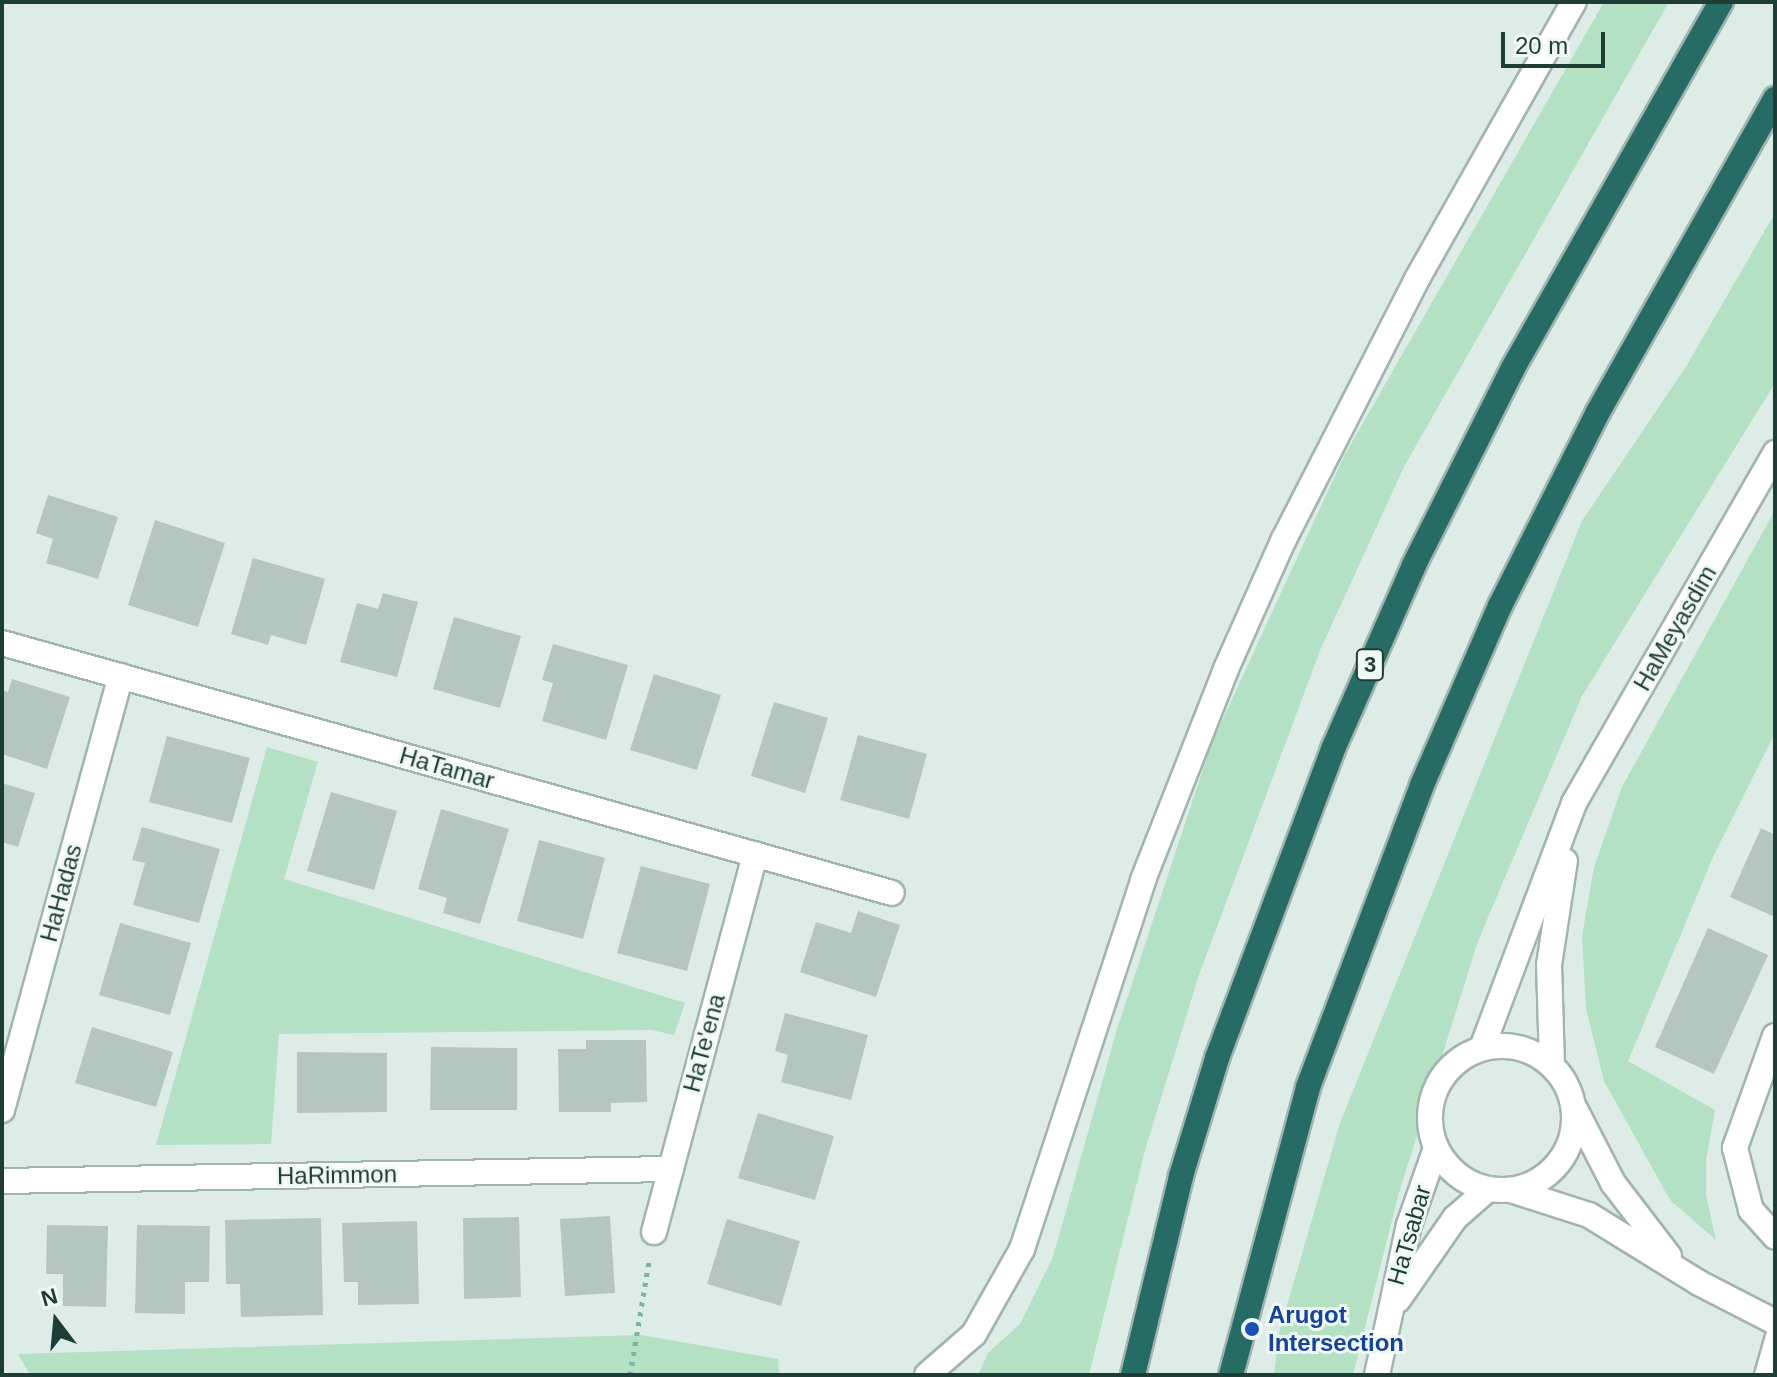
<!DOCTYPE html>
<html>
<head>
<meta charset="utf-8">
<style>
  body { margin:0 }
  #map { position:relative; width:1777px; height:1377px; overflow:hidden; background:#deece7; font-family:Helvetica,sans-serif }
  div>[style] { position:absolute }
  [style*='--x'] { left:calc(var(--x)*1px); top:calc(var(--y)*1px); width:calc(var(--w)*1px); rotate:calc(var(--a)*1deg) }
  .green>* { inset:0; background:#b4e0c4 }
  .building>* { inset:0; background:#b3c7c0 }
  .path>* { height:5px; margin-top:-2.5px; transform-origin:0; background:repeating-linear-gradient(90deg,#7bb3a6 0 4px,transparent 0 10px) }
  .roads { filter:drop-shadow(2px 0 #a1b4af) drop-shadow(-2px 0 #a1b4af) drop-shadow(0 2px #a1b4af) drop-shadow(0 -2px #a1b4af) }
  .lane>* { height:18px; margin:-9px; padding:0 9px; transform-origin:9px; border-radius:9px; background:#fff }
  .street>* { height:24px; margin:-12px; padding:0 12px; transform-origin:12px; border-radius:12px; background:#fff }
  .street>.ring { margin:-12px; padding:0; box-sizing:content-box; background:none; border:24px solid #fff; border-radius:50% }
  .secondary>* { height:24px; margin:-12px; padding:0 12px; transform-origin:12px; border-radius:12px; background:#fff }
  .highway>* { height:24px; margin:-12px; padding:0 12px; transform-origin:12px; border-radius:12px; background:#266c64 }
  .dots>* { width:22px; height:22px; translate:-50% -50%; box-sizing:border-box; border:4px solid #eff8f4; border-radius:50% }
  span { translate:-50% -50%; white-space:nowrap; text-align:center; line-height:1.15; -webkit-text-stroke:6px #eff8f4; paint-order:stroke }
  .shield-label span { padding:2px 6px; background:#eff8f4; border:2px solid; border-radius:6px; -webkit-text-stroke-width:0 }
  .shield-label { font-size:22px; color:#1e3d37; font-weight:700 }
  .street-label { font-size:24px; color:#1e3d37 }
  .transit-label { font-size:24px; color:#164399; font-weight:700 }
  .left { translate:0 -50%; text-align:left }
  .frame { position:absolute; inset:0; border:4px solid #1e3d37; pointer-events:none }
  .north { position:absolute; left:16px; top:1281px; width:80px; height:80px; -webkit-text-stroke:6px #eff8f4; paint-order:stroke; rotate:344deg; font-size:22px; font-weight:700; line-height:32px; text-align:center; color:#1e3d37 }
  .north::after { content:''; display:block; margin:auto; width:28px; height:36px; background:#1e3d37; clip-path:polygon(50% 0,100% 100%,50% 72%,0 100%) }
  .scale { position:absolute; left:1501px; top:32px; width:104px; height:36px; box-sizing:border-box; border:4px solid #1e3d37; border-top:0; padding-left:10px; font-size:24px; line-height:28px; white-space:nowrap; color:#1e3d37; -webkit-text-stroke:6px #eff8f4; paint-order:stroke }
</style>
</head>
<body>
<div id="map">
  <div class="green">
    <i style="clip-path:polygon(1604px 2px,1669px 2px,1405px 465px,1321px 648px,1199px 975px,1145px 1150px,1089px 1375px,978px 1375px,988px 1353px,1020px 1324px,1053px 1257px,1117px 1029px,1211px 745px,1344px 456px)"></i>
    <i style="clip-path:polygon(1775px 213px,1775px 383px,1582px 696px,1478px 941px,1399px 1193px,1353px 1375px,1274px 1375px,1279px 1333px,1340px 1123px,1582px 521px,1687px 365px)"></i>
    <i style="clip-path:polygon(1775px 510px,1775px 733px,1713px 857px,1628px 1061px,1715px 1110px,1706px 1160px,1706px 1195px,1716px 1240px,1670px 1200px,1604px 1081px,1586px 1009px,1582px 936px,1594px 867px,1622px 787px)"></i>
    <i style="clip-path:polygon(267px 747px,318px 762px,284px 879px,685px 1003px,674px 1035px,652px 1030px,279px 1034px,271px 1144px,156px 1145px)"></i>
    <i style="clip-path:polygon(641px 1335px,778px 1359px,779px 1375px,30px 1375px,18px 1354px)"></i>
  </div>
  <div class="building">
    <i style="clip-path:polygon(48px 495px,118px 517px,98px 579px,46px 563px,53px 539px,36px 533px)"></i>
    <i style="clip-path:polygon(155px 520px,225px 543px,198px 627px,128px 605px)"></i>
    <i style="clip-path:polygon(253px 558px,325px 579px,306px 645px,271px 635px,268px 645px,231px 634px)"></i>
    <i style="clip-path:polygon(383px 593px,418px 602px,397px 677px,340px 662px,357px 603px,378px 609px)"></i>
    <i style="clip-path:polygon(454px 617px,521px 636px,500px 708px,433px 689px)"></i>
    <i style="clip-path:polygon(553px 644px,628px 665px,606px 740px,542px 721px,553px 683px,542px 680px)"></i>
    <i style="clip-path:polygon(654px 674px,721px 695px,697px 770px,630px 750px)"></i>
    <i style="clip-path:polygon(12px 679px,70px 697px,47px 769px,2px 754px,2px 690px,8px 692px)"></i>
    <i style="clip-path:polygon(774px 702px,828px 718px,805px 793px,751px 776px)"></i>
    <i style="clip-path:polygon(858px 735px,927px 754px,909px 819px,840px 800px)"></i>
    <i style="clip-path:polygon(167px 736px,250px 758px,232px 823px,149px 802px)"></i>
    <i style="clip-path:polygon(2px 783px,35px 793px,18px 847px,2px 842px)"></i>
    <i style="clip-path:polygon(331px 792px,397px 811px,374px 890px,307px 871px)"></i>
    <i style="clip-path:polygon(441px 809px,509px 829px,480px 924px,443px 913px,447px 898px,418px 889px)"></i>
    <i style="clip-path:polygon(142px 827px,220px 849px,199px 923px,133px 905px,145px 863px,132px 860px)"></i>
    <i style="clip-path:polygon(1761px 828px,1775px 835px,1775px 917px,1730px 897px)"></i>
    <i style="clip-path:polygon(539px 840px,605px 858px,583px 939px,517px 921px)"></i>
    <i style="clip-path:polygon(641px 866px,710px 884px,687px 971px,617px 953px)"></i>
    <i style="clip-path:polygon(858px 911px,900px 925px,876px 997px,800px 972px,816px 922px,851px 933px)"></i>
    <i style="clip-path:polygon(120px 923px,191px 943px,170px 1015px,99px 995px)"></i>
    <i style="clip-path:polygon(1708px 928px,1768px 955px,1714px 1074px,1655px 1047px)"></i>
    <i style="clip-path:polygon(785px 1013px,868px 1035px,851px 1100px,781px 1082px,788px 1055px,775px 1051px)"></i>
    <i style="clip-path:polygon(92px 1027px,173px 1052px,156px 1107px,75px 1083px)"></i>
    <i style="clip-path:polygon(586px 1040px,646px 1040px,647px 1102px,611px 1103px,611px 1112px,559px 1112px,558px 1049px,586px 1049px)"></i>
    <i style="clip-path:polygon(431px 1047px,517px 1048px,517px 1110px,430px 1110px)"></i>
    <i style="clip-path:polygon(297px 1052px,387px 1053px,387px 1112px,297px 1113px)"></i>
    <i style="clip-path:polygon(758px 1113px,834px 1136px,815px 1200px,738px 1178px)"></i>
    <i style="clip-path:polygon(610px 1216px,615px 1293px,565px 1296px,560px 1219px)"></i>
    <i style="clip-path:polygon(519px 1217px,521px 1297px,464px 1299px,463px 1218px)"></i>
    <i style="clip-path:polygon(321px 1218px,323px 1315px,241px 1317px,240px 1284px,226px 1284px,225px 1220px)"></i>
    <i style="clip-path:polygon(727px 1219px,800px 1241px,781px 1306px,707px 1284px)"></i>
    <i style="clip-path:polygon(417px 1221px,419px 1304px,358px 1305px,358px 1282px,344px 1282px,342px 1223px)"></i>
    <i style="clip-path:polygon(47px 1225px,108px 1226px,106px 1307px,63px 1306px,63px 1274px,46px 1274px)"></i>
    <i style="clip-path:polygon(137px 1225px,210px 1226px,209px 1282px,185px 1282px,185px 1314px,135px 1313px)"></i>
  </div>
  <div class="path">
    <i style="--x:630;--y:1375;--w:116;--a:-80.5"></i>
  </div>
  <div class="roads">
    <div class="lane">
      <i style="--x:1764;--y:1375;--w:41;--a:-74.2"></i>
    </div>
    <div class="street">
      <i style="--x:2;--y:643;--w:924;--a:15.69"></i>
      <i style="--x:1775;--y:1036;--w:119;--a:109.7"></i>
      <i style="--x:1735;--y:1148;--w:64;--a:75.5"></i>
      <i style="--x:1751;--y:1210;--w:36;--a:48"></i>
      <i class="ring" style="left:1430px;top:1046px;width:120px;height:120px"></i>
      <i style="--x:1482;--y:1048;--w:262;--a:-69.4"></i>
      <i style="--x:1574;--y:803;--w:404;--a:-60.1"></i>
      <i style="--x:1552;--y:1065;--w:100;--a:-91.7"></i>
      <i style="--x:1549;--y:965;--w:105;--a:-81.3"></i>
      <i style="--x:1575;--y:1109;--w:83;--a:62.8"></i>
      <i style="--x:1613;--y:1183;--w:92;--a:52.5"></i>
      <i style="--x:2;--y:1110;--w:450;--a:-74.7"></i>
      <i style="--x:2;--y:1181;--w:669;--a:-1.03"></i>
      <i style="--x:1511;--y:1190;--w:82;--a:17.8"></i>
      <i style="--x:1589;--y:1215;--w:129;--a:31.7"></i>
      <i style="--x:1699;--y:1283;--w:85;--a:27.2"></i>
      <i style="--x:654;--y:1232;--w:391;--a:-75"></i>
      <i style="--x:1398;--y:1300;--w:100;--a:-55.2"></i>
      <i style="--x:1455;--y:1218;--w:44;--a:-41.3"></i>
      <i style="--x:1377;--y:1375;--w:153;--a:-78"></i>
      <i style="--x:1409;--y:1225;--w:82;--a:-70.7"></i>
    </div>
    <div class="secondary">
      <i style="--x:927;--y:1375;--w:62;--a:-41.1"></i>
      <i style="--x:974;--y:1334;--w:98;--a:-60.5"></i>
      <i style="--x:1022;--y:1249;--w:388;--a:-71.8"></i>
      <i style="--x:1143;--y:880;--w:227;--a:-68.5"></i>
      <i style="--x:1226;--y:669;--w:142;--a:-66"></i>
      <i style="--x:1284;--y:539;--w:292;--a:-62.9"></i>
      <i style="--x:1417;--y:279;--w:318;--a:-60.5"></i>
    </div>
    <div class="highway">
      <i style="--x:1133;--y:1375;--w:205;--a:-76.4"></i>
      <i style="--x:1181;--y:1176;--w:123;--a:-73"></i>
      <i style="--x:1217;--y:1058;--w:330;--a:-69.4"></i>
      <i style="--x:1333;--y:749;--w:201;--a:-66.2"></i>
      <i style="--x:1414;--y:565;--w:220;--a:-63.3"></i>
      <i style="--x:1513;--y:368;--w:421;--a:-60.4"></i>
      <i style="--x:1231;--y:1375;--w:298;--a:-75"></i>
      <i style="--x:1308;--y:1087;--w:323;--a:-69.3"></i>
      <i style="--x:1422;--y:785;--w:195;--a:-66.5"></i>
      <i style="--x:1500;--y:606;--w:217;--a:-63.2"></i>
      <i style="--x:1598;--y:412;--w:360;--a:-60.5"></i>
    </div>
  </div>
  <div class="dots">
    <i style="left:1252px;top:1329px;background:#1a4fb4"></i>
  </div>
  <div class="shield-label">
    <span style="left:1370px;top:665px">3</span>
  </div>
  <div class="street-label">
    <span style="left:1675px;top:628px;rotate:-60deg">HaMeyasdim</span>
    <span style="left:447px;top:768px;rotate:16deg">HaTamar</span>
    <span style="left:61px;top:893px;rotate:-75deg">HaHadas</span>
    <span style="left:704px;top:1043px;rotate:-75deg">HaTe'ena</span>
    <span style="left:337px;top:1175px;rotate:-1deg">HaRimmon</span>
    <span style="left:1409px;top:1235px;rotate:-74deg">HaTsabar</span>
  </div>
  <div class="transit-label">
    <span class="left" style="left:1268px;top:1329px">Arugot<br>Intersection</span>
  </div>
  <div class="frame"></div>
  <div class="north">N</div>
  <div class="scale">20 m</div>
</div>
</body>
</html>
